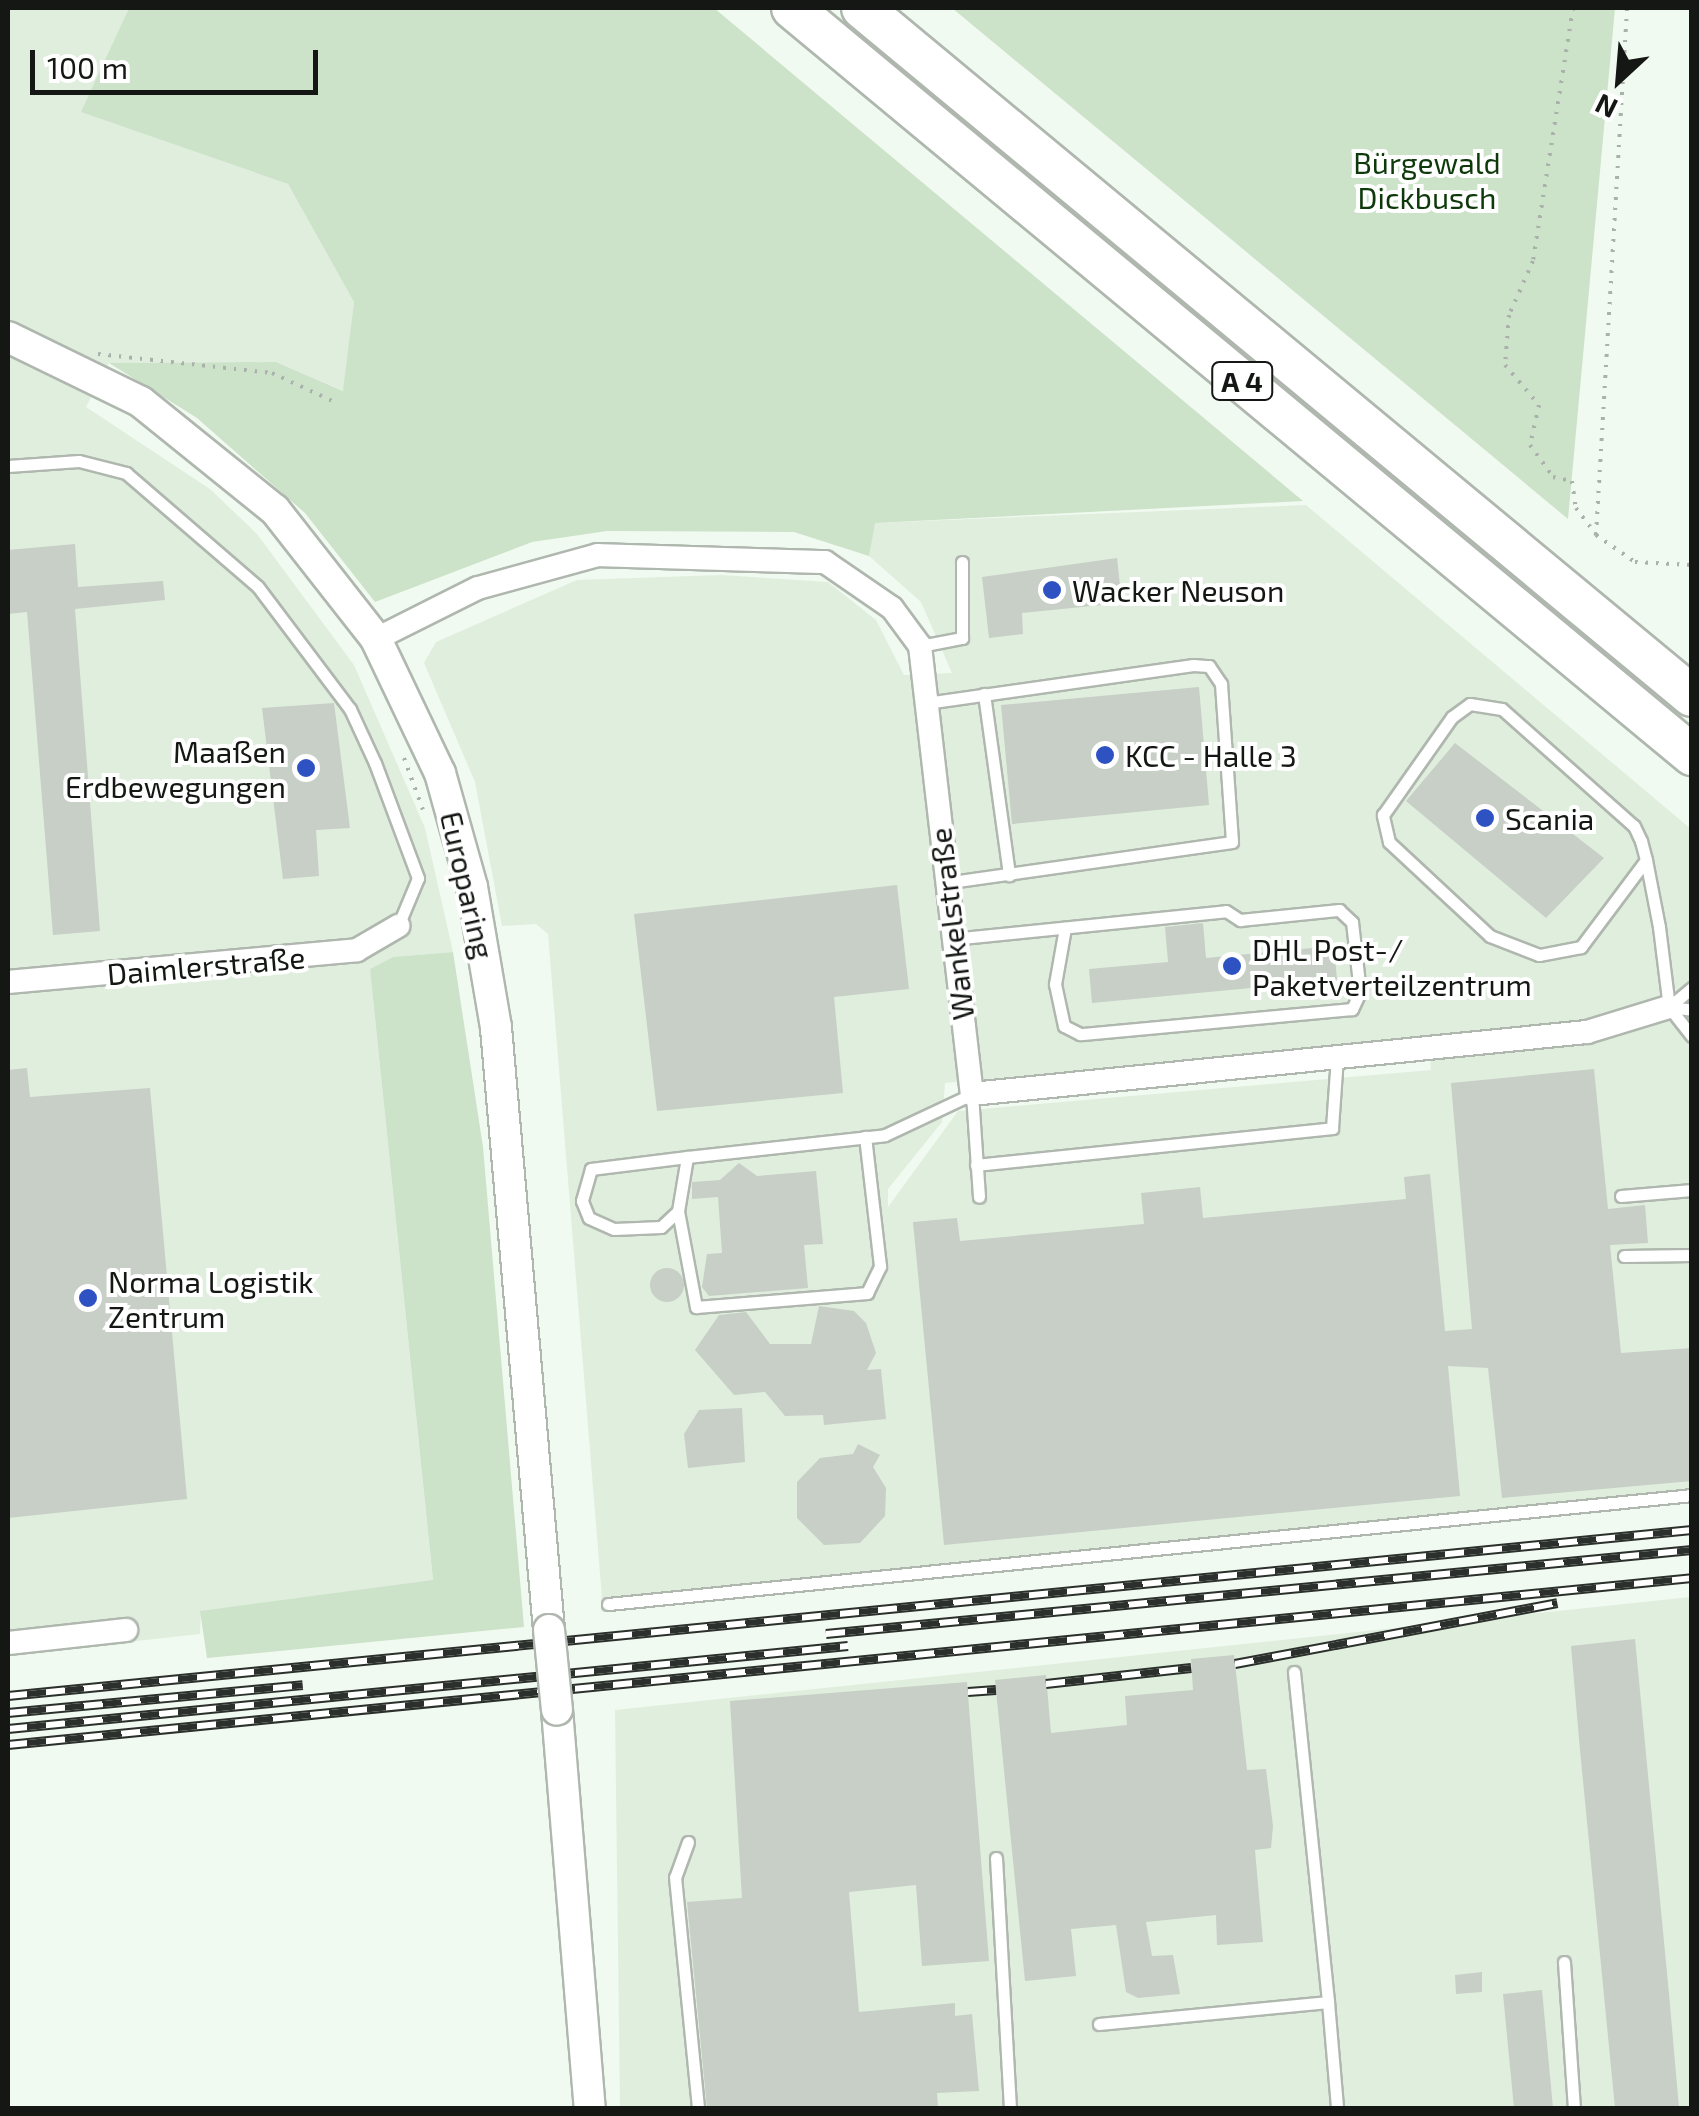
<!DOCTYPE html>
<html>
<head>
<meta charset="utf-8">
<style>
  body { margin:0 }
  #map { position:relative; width:1699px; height:2116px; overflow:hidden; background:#f1faf0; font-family:"Exo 2",sans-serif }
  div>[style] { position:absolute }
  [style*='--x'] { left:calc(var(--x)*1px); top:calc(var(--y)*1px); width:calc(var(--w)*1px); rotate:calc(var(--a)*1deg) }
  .built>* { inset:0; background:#e0eede }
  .green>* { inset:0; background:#cce2c9 }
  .building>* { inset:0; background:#c7cfc6 }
  .round { border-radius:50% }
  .path>* { height:4px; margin-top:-2px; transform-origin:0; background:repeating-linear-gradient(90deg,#aab1aa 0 2.5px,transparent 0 10.5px) }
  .roads { filter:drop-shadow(2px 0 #afb7ae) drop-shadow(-2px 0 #afb7ae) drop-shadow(0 2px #afb7ae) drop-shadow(0 -2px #afb7ae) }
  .lane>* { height:11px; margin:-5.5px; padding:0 5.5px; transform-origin:5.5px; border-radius:5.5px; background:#fff }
  .street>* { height:22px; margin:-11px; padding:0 11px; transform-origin:11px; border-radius:11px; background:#fff }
  .secondary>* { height:30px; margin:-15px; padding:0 15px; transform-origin:15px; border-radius:15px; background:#fff }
  .highway>* { height:40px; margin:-20px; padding:0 20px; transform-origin:20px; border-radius:20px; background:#fff }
  .rail>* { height:10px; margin-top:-5px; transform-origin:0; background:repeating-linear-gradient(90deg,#fff 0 19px,#2c302c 0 38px); box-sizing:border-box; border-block:2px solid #2c302c }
  .bridges { filter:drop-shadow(2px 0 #afb7ae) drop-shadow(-2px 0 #afb7ae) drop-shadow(0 2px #afb7ae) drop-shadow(0 -2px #afb7ae) }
  .secondary-bridge>* { height:30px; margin:-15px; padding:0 15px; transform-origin:15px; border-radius:15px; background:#fff }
  .dots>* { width:28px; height:28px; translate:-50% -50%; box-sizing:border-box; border:5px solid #fff; border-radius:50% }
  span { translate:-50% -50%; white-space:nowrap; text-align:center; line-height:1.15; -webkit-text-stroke:8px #fff; paint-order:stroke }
  .shield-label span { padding:2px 8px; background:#fff; border:2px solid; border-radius:8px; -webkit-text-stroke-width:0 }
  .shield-label { font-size:28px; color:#141714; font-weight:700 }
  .park-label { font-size:30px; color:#0e3a0b }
  .poi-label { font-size:30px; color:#141714 }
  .left { translate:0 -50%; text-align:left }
  .right { translate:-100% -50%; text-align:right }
  .street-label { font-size:30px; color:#141714 }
  .frame { position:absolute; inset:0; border:10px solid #141714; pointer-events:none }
  .north { position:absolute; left:1569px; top:30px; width:100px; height:100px; -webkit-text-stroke:8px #fff; paint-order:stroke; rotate:206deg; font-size:28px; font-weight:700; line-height:40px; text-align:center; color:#141714 }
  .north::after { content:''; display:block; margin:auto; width:35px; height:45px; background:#141714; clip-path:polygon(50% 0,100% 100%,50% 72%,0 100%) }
  .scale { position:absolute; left:30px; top:50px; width:288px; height:45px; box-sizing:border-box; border:5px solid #141714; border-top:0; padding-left:12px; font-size:30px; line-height:35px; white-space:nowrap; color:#141714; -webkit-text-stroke:8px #fff; paint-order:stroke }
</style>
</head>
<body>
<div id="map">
  <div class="built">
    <i style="clip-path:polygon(8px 8px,129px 8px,82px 112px,288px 184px,354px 302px,344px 391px,276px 362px,109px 363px,86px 407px,210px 489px,257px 534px,354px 665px,425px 828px,453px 952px,393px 957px,370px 969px,433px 1581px,201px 1611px,200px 1634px,8px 1655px)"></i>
    <i style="clip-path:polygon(evenodd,1306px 505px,1691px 829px,1691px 1489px,602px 1598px,548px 934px,536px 924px,502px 926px,475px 782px,424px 663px,436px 642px,577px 580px,721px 575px,828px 582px,876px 620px,904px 675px,952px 673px,921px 602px,869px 556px,874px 523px,1306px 505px,1429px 1039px,1431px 1070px,958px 1111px,888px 1207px,888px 1189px,942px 1122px,945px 1083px,1429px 1039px)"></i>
    <i style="clip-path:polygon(1691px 1597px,1691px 2108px,620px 2108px,615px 1710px)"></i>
  </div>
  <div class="green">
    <i style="clip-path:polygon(129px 8px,714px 8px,1303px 501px,875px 523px,869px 556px,794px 532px,607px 531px,532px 542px,375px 602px,305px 513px,197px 418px,109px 363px,276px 362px,343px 391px,354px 302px,288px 184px,81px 112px)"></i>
    <i style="clip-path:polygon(952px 8px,1615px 8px,1568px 519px,1214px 225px)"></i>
    <i style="clip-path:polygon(453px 952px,483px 1147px,524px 1627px,207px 1658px,200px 1611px,433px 1580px,370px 969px,393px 957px)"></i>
  </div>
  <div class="building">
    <i style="clip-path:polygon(75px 544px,78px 587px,163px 581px,165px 600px,75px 609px,100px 931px,53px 935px,27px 612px,8px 614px,8px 550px)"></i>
    <i style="clip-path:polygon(1117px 558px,1122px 603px,1022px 613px,1023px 634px,989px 638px,982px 577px)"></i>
    <i style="clip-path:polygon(1199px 687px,1209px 805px,1012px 824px,1001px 705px)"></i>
    <i style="clip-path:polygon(334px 703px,350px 828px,316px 830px,319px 876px,283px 879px,262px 708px)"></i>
    <i style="clip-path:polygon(1455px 743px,1604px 858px,1546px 918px,1406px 801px)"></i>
    <i style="clip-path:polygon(897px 885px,909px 989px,834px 997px,843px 1093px,657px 1111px,634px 914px)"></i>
    <i style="clip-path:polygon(1203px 923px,1206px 958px,1334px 946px,1337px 980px,1092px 1003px,1089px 969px,1168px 962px,1165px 927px)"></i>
    <i style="clip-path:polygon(27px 1068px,30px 1097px,150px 1088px,187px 1499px,8px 1518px,8px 1070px)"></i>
    <i style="clip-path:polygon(1594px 1069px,1608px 1209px,1645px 1205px,1648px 1243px,1610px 1245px,1621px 1353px,1692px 1348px,1692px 1481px,1502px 1498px,1488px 1368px,1448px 1366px,1460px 1496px,944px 1545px,913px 1222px,957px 1218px,960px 1241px,1144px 1224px,1141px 1193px,1200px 1187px,1203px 1218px,1406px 1199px,1404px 1177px,1430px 1174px,1445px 1331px,1472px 1329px,1451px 1083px)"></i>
    <i style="clip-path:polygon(739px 1163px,757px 1176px,816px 1171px,823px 1244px,804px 1245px,808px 1288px,709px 1296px,702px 1287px,707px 1254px,722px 1253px,718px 1197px,692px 1199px,692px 1182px,720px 1180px)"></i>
    <i class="round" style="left:650px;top:1268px;width:34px;height:34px"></i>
    <i style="clip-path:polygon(819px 1306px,854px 1311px,866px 1323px,876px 1353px,867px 1370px,881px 1369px,886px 1419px,824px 1425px,823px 1415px,785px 1416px,765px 1392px,734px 1395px,695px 1350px,719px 1315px,746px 1312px,770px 1344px,811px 1344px)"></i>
    <i style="clip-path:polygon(742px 1408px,745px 1462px,688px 1468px,684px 1434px,699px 1410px)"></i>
    <i style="clip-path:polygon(858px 1444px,880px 1455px,873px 1467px,886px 1488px,885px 1516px,860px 1543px,824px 1545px,797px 1518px,797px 1482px,820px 1458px,853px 1454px)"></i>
    <i style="clip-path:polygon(1635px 1639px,1669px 1994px,1679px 2108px,1615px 2108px,1580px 1750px,1571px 1646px)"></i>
    <i style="clip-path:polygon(1234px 1655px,1247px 1770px,1266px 1769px,1273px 1826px,1271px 1848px,1255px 1850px,1263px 1942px,1217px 1945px,1216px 1915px,1146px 1922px,1152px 1956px,1173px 1955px,1180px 1994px,1138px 1998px,1126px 1992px,1116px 1925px,1071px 1929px,1076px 1976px,1025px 1981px,995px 1680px,1046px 1675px,1051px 1733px,1127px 1725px,1125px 1696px,1193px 1690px,1191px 1659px)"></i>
    <i style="clip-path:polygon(967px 1682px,989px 1961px,922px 1966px,916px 1885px,849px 1892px,859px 2012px,955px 2003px,955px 2016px,972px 2014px,979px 2091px,937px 2093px,938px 2108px,707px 2108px,687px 1902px,742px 1898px,730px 1701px)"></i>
    <i style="clip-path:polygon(1482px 1972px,1482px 1992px,1456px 1994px,1455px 1975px)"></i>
    <i style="clip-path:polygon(1542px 1990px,1553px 2108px,1514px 2108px,1503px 1994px)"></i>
  </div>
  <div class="path">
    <i style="--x:1573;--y:8;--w:256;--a:99"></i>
    <i style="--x:1533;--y:261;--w:59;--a:114"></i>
    <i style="--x:1509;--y:315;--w:50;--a:94.6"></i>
    <i style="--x:1505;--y:365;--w:52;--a:49.6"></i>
    <i style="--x:1539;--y:405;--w:41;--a:102.7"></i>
    <i style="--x:1530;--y:445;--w:39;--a:54"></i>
    <i style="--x:1553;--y:477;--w:19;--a:12"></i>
    <i style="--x:1572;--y:481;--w:27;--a:82"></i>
    <i style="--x:1576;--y:508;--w:34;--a:53"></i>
    <i style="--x:1596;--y:535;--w:47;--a:34.7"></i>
    <i style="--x:1635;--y:562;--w:57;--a:3"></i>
    <i style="--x:98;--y:354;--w:175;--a:6.2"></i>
    <i style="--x:272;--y:373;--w:72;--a:24.8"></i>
    <i style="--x:1596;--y:535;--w:528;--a:-86.63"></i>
    <i style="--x:404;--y:758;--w:55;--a:69.9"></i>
  </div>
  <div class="roads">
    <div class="lane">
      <i style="--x:8;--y:466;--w:71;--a:-4"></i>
      <i style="--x:79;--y:461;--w:49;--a:14.3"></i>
      <i style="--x:126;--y:473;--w:174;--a:40.8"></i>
      <i style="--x:258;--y:587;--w:153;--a:53"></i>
      <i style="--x:350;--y:709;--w:60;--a:65.2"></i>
      <i style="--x:375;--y:763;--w:123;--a:69.5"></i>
      <i style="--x:418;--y:878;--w:52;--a:112.6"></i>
      <i style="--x:920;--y:646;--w:43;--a:-10.8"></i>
      <i style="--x:962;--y:638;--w:76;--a:-90"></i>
      <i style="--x:984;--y:694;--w:183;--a:82.1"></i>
      <i style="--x:926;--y:703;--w:270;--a:-8.1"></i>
      <i style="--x:1193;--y:665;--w:16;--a:4"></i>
      <i style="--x:1209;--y:666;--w:22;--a:56"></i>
      <i style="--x:1221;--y:684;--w:158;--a:86"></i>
      <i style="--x:1232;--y:842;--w:290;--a:171.9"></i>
      <i style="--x:1646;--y:860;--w:109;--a:126.8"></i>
      <i style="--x:1581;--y:947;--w:43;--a:169.2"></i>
      <i style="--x:1539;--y:955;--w:53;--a:-158.8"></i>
      <i style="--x:1490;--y:936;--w:138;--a:-137.1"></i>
      <i style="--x:1389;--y:842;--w:28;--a:-103"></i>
      <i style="--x:1383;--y:815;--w:120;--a:-54.9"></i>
      <i style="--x:1452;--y:717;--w:22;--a:-36"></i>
      <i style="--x:1470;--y:704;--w:32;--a:9"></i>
      <i style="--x:1502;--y:709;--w:176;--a:41.6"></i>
      <i style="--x:1634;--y:826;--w:17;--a:65"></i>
      <i style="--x:1641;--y:841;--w:20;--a:75"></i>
      <i style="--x:1646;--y:860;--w:68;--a:79"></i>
      <i style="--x:1659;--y:927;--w:81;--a:82.9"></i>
      <i style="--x:1669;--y:1007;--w:37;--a:52"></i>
      <i style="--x:952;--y:939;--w:275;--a:-5.8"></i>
      <i style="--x:1226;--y:911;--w:17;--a:33"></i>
      <i style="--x:1240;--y:920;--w:100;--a:-5.8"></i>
      <i style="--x:1339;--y:910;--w:18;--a:43"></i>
      <i style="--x:1352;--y:922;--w:70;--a:83.5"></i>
      <i style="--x:1360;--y:992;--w:19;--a:115"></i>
      <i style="--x:1352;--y:1009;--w:273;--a:174.7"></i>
      <i style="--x:1080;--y:1034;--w:18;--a:-153"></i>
      <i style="--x:1064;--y:1026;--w:43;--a:-102.1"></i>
      <i style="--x:1055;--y:984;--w:57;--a:-79.9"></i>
      <i style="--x:1669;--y:1007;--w:30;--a:-40"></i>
      <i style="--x:1669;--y:1007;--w:23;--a:7"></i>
      <i style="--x:687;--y:1157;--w:97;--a:172.9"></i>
      <i style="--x:591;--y:1169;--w:33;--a:106"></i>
      <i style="--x:582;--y:1201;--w:18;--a:68"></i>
      <i style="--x:589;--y:1218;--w:27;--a:24"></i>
      <i style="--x:614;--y:1229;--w:47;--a:-2.4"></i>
      <i style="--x:661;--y:1227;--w:23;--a:-43"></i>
      <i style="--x:678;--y:1211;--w:55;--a:-80.5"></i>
      <i style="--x:687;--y:1157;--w:199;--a:-6.3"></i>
      <i style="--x:885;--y:1135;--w:96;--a:-25.2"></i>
      <i style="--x:972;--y:1094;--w:103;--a:86.1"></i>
      <i style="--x:976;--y:1165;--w:358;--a:-5.9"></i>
      <i style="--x:1332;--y:1128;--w:71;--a:-86"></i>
      <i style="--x:1621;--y:1196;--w:71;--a:-4.8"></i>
      <i style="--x:678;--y:1211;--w:98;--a:79.4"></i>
      <i style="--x:696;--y:1307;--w:172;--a:-4.7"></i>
      <i style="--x:867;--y:1293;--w:30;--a:-64"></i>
      <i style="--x:880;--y:1266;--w:130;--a:-96.6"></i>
      <i style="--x:1624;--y:1256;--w:68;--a:-0.8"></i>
      <i style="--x:608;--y:1604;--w:1089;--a:-5.74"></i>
      <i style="--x:1294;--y:1672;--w:332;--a:84.1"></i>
      <i style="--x:688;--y:1842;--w:37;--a:110"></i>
      <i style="--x:675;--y:1877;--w:232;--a:84.3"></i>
      <i style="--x:996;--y:1858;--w:250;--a:86.8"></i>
      <i style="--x:1564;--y:1962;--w:146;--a:86.1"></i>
      <i style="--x:1099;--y:2024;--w:230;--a:-5.5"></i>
      <i style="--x:1328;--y:2002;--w:106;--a:85.1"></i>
    </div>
    <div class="street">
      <i style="--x:376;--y:639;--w:114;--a:-26.6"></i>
      <i style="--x:478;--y:588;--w:124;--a:-15.4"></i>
      <i style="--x:598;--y:555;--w:227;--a:1.8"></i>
      <i style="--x:825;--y:562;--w:81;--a:34.5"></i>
      <i style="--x:892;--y:608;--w:47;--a:53.6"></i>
      <i style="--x:920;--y:646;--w:451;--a:83.4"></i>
      <i style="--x:972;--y:1094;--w:618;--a:-5.76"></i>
      <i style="--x:1587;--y:1032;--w:86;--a:-17"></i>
      <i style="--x:8;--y:982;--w:350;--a:-5.2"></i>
      <i style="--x:357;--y:950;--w:48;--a:-30.3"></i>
      <i style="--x:8;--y:1643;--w:119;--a:-6.3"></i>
    </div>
    <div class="secondary">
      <i style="--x:8;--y:337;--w:148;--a:26"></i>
      <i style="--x:141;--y:402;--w:172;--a:38.9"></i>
      <i style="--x:275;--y:510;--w:164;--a:51.9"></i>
      <i style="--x:376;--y:639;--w:148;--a:64.5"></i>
      <i style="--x:440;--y:773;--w:118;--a:74.3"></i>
      <i style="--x:472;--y:887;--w:143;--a:80.3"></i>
      <i style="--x:496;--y:1028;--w:604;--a:84.97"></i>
      <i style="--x:557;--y:1710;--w:399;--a:85.3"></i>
    </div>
    <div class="highway">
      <i style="--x:792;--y:8;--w:1170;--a:39.69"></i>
      <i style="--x:862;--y:8;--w:1078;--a:39.66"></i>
    </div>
  </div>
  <div class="rail">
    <i style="--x:826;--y:1634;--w:870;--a:-5.54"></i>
    <i style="--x:1235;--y:1664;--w:328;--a:-10.7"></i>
    <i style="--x:1046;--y:1684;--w:146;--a:-6.3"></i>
    <i style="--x:968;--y:1692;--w:28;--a:-4"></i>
    <i style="--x:8;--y:1696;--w:1692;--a:-5.63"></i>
    <i style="--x:8;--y:1713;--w:296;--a:-5.4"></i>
    <i style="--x:8;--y:1729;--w:844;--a:-5.64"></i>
    <i style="--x:8;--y:1745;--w:1692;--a:-5.66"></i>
  </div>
  <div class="bridges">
    <div class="secondary-bridge">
      <i style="--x:549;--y:1630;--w:80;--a:84.3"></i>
    </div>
  </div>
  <div class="dots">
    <i style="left:1052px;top:590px;background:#2f52c2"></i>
    <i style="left:1105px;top:755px;background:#2f52c2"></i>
    <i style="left:306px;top:768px;background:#2f52c2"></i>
    <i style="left:1485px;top:818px;background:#2f52c2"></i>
    <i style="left:1232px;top:966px;background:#2f52c2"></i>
    <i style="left:88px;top:1298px;background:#2f52c2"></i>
  </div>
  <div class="shield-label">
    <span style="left:1242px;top:381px">A 4</span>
  </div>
  <div class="park-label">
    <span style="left:1427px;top:179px">Bürgewald<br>Dickbusch</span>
  </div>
  <div class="poi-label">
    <span class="left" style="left:1072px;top:590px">Wacker Neuson</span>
    <span class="right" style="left:286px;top:768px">Maaßen<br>Erdbewegungen</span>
    <span class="left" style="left:1125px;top:755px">KCC - Halle 3</span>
    <span class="left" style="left:1505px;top:818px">Scania</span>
    <span class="left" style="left:1252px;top:966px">DHL Post-/<br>Paketverteilzentrum</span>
    <span class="left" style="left:108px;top:1298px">Norma Logistik<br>Zentrum</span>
  </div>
  <div class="street-label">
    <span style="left:468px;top:885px;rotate:77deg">Europaring</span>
    <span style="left:951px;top:924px;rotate:-97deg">Wankelstraße</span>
    <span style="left:206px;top:965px;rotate:-5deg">Daimlerstraße</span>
  </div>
  <div class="frame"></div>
  <div class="north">N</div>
  <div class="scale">100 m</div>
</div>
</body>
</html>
